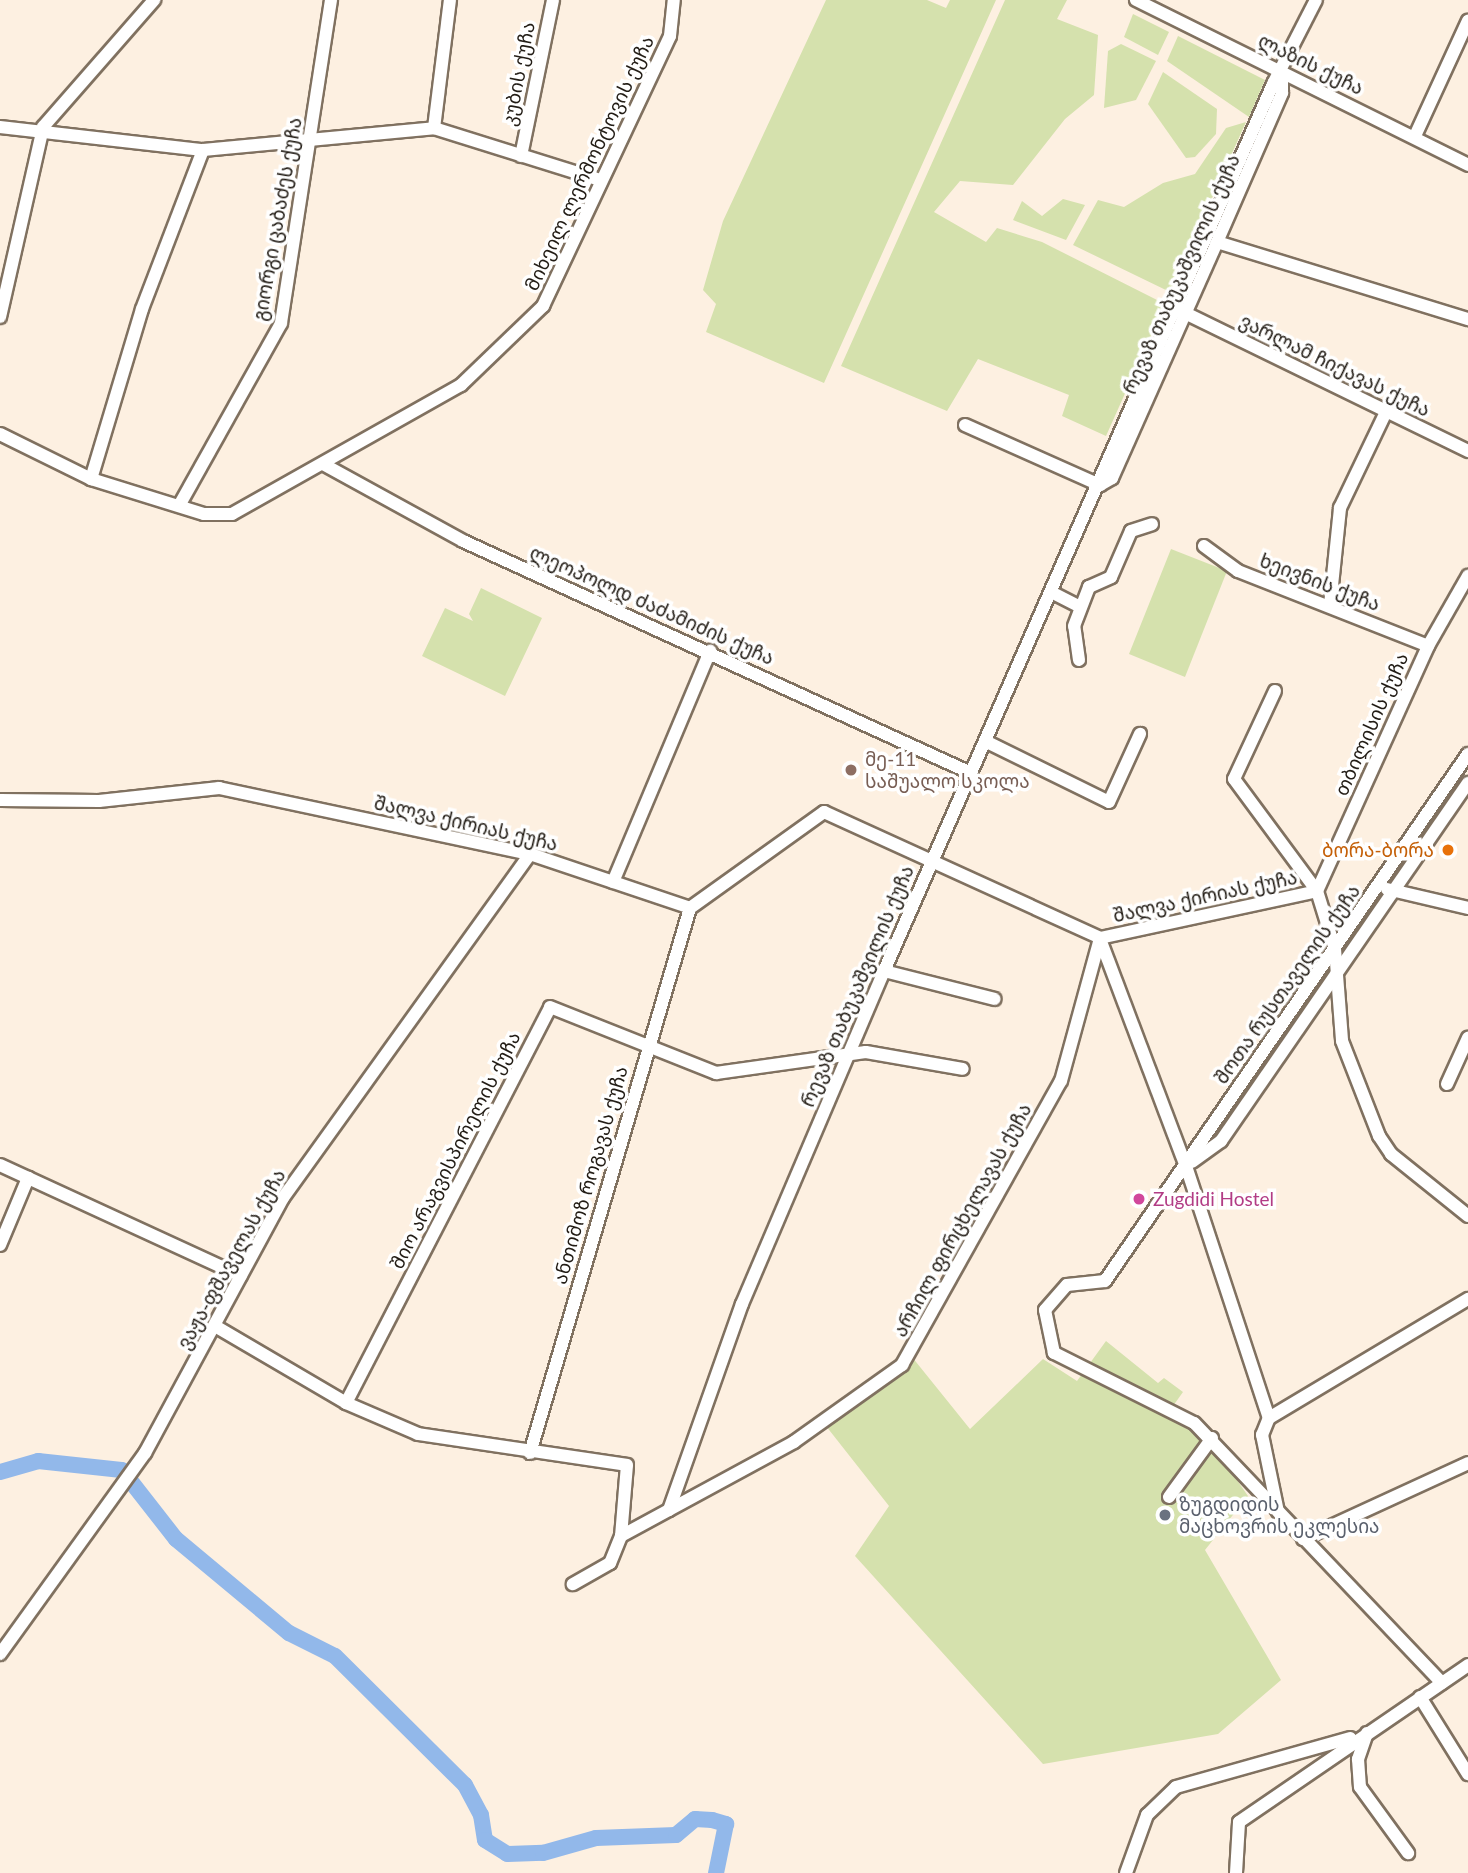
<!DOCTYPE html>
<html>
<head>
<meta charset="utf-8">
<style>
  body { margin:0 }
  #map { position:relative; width:1468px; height:1873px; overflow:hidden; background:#fdf0e1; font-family:Lato,"Noto Sans Georgian",sans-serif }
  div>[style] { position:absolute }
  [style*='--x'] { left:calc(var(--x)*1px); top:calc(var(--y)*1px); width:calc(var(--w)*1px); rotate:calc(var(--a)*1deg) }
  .green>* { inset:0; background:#d5e1ad }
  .river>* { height:16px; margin:-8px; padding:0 8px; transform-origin:8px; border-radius:8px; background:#92b8ea }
  .roads { filter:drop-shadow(2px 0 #807160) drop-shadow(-2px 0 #807160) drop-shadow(0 2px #807160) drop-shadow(0 -2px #807160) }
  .minor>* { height:12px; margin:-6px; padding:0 6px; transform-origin:6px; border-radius:6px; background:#fff }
  .dots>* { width:19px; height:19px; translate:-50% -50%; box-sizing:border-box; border:4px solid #fff; border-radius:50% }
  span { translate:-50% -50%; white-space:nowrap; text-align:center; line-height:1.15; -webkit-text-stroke:7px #fff; paint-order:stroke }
  .street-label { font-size:19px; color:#221c15 }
  .education-label { font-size:19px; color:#785e54 }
  .left { translate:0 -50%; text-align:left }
  .food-label { font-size:19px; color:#c56008 }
  .right { translate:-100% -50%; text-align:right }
  .hotel-label { font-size:19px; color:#b23c85 }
  .worship-label { font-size:19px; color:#5b616d }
</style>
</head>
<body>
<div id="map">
  <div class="green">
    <i style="clip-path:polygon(826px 0,927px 0,946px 8px,950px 0,996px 0,824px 383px,706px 332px,716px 304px,703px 290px,723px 221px)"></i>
    <i style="clip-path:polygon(1005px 0,1067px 0,1057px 19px,1098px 35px,1094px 95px,1065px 119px,1013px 185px,960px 181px,934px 212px,986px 242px,997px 228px,1042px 242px,1165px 304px,1106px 436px,1062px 416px,1069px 395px,978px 359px,947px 411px,841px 366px)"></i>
    <i style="clip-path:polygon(1133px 14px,1169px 32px,1158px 55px,1124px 37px)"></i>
    <i style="clip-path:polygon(1178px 36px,1265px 80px,1249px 117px,1167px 61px)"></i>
    <i style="clip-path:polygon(1121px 44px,1156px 61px,1136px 100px,1104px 108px,1108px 51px)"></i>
    <i style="clip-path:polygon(1163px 72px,1217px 109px,1216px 134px,1195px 157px,1186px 158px,1148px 104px)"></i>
    <i style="clip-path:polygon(1246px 122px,1170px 292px,1073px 245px,1098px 200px,1124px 207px,1163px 183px,1195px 174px,1226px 128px)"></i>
    <i style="clip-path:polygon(1063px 199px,1085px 205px,1066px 240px,1013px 220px,1022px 201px,1042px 216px)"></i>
    <i style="clip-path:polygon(1171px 549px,1227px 571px,1185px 677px,1129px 654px)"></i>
    <i style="clip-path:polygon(481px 588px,542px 618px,505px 696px,422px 656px,445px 608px,473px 621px,469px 614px)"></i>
    <i style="clip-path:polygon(1106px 1341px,1158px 1383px,1164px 1378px,1183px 1392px,1168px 1413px,1212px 1444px,1248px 1496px,1205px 1550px,1281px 1680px,1218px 1734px,1043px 1764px,855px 1556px,889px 1506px,826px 1426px,908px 1352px,970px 1429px,1043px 1359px,1077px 1381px)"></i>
  </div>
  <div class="river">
    <i style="--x:0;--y:1472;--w:40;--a:-16"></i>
    <i style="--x:38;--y:1461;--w:84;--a:6.1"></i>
    <i style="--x:122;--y:1470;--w:88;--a:52"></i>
    <i style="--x:176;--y:1539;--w:147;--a:39.8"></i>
    <i style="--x:289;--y:1633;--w:51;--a:26.6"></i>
    <i style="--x:335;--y:1656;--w:183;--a:44.8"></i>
    <i style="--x:465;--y:1785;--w:34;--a:62"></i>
    <i style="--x:481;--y:1815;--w:25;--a:81"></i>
    <i style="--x:485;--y:1840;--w:26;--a:32"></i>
    <i style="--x:507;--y:1854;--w:36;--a:-2"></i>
    <i style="--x:543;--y:1853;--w:55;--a:-15.8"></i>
    <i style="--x:596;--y:1838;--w:80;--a:-2.1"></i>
    <i style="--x:676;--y:1835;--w:25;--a:-40"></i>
    <i style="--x:695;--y:1819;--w:17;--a:3"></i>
    <i style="--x:712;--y:1820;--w:15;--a:16"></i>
    <i style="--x:726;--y:1824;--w:50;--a:101.5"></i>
  </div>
  <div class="roads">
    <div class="minor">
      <i style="--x:1136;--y:0;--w:371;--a:26.4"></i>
      <i style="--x:0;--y:127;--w:204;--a:6.5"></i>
      <i style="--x:203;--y:150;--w:232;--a:-5.4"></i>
      <i style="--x:434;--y:128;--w:174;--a:17.4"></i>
      <i style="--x:434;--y:128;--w:129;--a:-82.9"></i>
      <i style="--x:1415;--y:136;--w:127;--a:-65.3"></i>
      <i style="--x:521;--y:156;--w:159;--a:-78.4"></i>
      <i style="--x:1217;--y:242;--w:263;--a:17.1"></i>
      <i style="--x:1179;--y:310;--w:322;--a:26"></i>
      <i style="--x:0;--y:317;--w:195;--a:-77.2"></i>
      <i style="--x:43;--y:127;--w:169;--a:-48.8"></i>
      <i style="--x:965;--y:425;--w:148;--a:24"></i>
      <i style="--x:0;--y:434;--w:102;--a:26.3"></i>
      <i style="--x:91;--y:479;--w:118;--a:17.2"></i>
      <i style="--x:204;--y:514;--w:28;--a:0"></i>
      <i style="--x:232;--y:514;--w:263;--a:-29.4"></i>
      <i style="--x:461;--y:385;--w:114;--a:-43.9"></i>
      <i style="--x:543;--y:306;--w:298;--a:-64.8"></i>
      <i style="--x:670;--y:36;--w:36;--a:-84"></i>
      <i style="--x:323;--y:464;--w:160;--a:28.8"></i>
      <i style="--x:463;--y:541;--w:558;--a:24.55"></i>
      <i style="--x:91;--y:479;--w:177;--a:-73.3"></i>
      <i style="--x:142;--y:309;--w:170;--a:-69"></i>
      <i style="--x:1100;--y:485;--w:14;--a:-30"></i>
      <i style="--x:1112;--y:478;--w:258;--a:-66"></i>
      <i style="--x:1217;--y:242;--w:163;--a:-66.4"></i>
      <i style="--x:1282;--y:93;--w:21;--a:-90"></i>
      <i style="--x:180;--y:504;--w:207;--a:-60.8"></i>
      <i style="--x:281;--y:323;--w:327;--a:-81.2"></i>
      <i style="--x:1204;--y:546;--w:42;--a:36.3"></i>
      <i style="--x:1238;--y:571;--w:204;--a:21.5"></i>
      <i style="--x:1051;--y:592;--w:33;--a:27"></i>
      <i style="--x:1330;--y:605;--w:98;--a:-84.1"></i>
      <i style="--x:1340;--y:508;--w:106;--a:-64.4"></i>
      <i style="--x:1079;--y:660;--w:34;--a:-98"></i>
      <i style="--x:1074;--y:626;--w:42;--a:-69"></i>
      <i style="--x:1089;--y:587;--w:24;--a:-24"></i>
      <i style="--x:1111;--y:577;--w:50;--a:-66.5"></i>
      <i style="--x:1131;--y:531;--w:22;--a:-18"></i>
      <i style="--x:1275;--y:691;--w:97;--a:115"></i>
      <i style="--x:1234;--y:779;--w:139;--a:53.5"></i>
      <i style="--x:1317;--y:891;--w:61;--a:72.8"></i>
      <i style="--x:1335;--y:949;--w:92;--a:85.6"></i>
      <i style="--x:1342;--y:1041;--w:102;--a:68.7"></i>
      <i style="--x:1379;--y:1136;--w:22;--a:56"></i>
      <i style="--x:1391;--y:1154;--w:99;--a:38.8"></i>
      <i style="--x:985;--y:741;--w:138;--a:26.2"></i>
      <i style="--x:1109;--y:802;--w:75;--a:-65.5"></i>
      <i style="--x:0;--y:800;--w:99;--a:0.6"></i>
      <i style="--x:99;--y:801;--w:121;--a:-6.2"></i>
      <i style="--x:219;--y:788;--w:318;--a:12"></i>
      <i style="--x:530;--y:854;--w:169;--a:18.6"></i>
      <i style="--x:690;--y:908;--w:165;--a:-35.6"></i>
      <i style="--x:824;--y:812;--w:303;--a:24.5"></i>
      <i style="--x:1100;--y:938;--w:222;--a:-12.2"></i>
      <i style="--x:613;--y:882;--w:251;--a:-67.2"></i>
      <i style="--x:1387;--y:889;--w:83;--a:13.2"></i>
      <i style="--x:1317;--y:891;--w:269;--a:-65.6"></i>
      <i style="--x:1428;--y:646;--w:81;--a:-60.3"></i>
      <i style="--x:1100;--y:939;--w:243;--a:69.3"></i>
      <i style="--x:1186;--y:1166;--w:265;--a:71.8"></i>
      <i style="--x:884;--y:971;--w:114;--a:14.2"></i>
      <i style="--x:1447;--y:1084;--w:51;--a:-65.5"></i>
      <i style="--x:1192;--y:1162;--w:36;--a:-36"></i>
      <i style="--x:1221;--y:1141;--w:435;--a:-55.4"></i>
      <i style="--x:0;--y:1165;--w:265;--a:24.7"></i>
      <i style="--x:0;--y:1245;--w:73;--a:-67.3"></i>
      <i style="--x:215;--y:1326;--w:152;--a:30.4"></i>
      <i style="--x:346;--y:1403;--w:78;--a:23.3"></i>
      <i style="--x:418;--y:1434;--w:211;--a:8.4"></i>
      <i style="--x:627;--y:1465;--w:71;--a:94.8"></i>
      <i style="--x:621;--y:1536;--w:29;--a:112"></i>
      <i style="--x:610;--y:1563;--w:43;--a:150.4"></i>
      <i style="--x:346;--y:1403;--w:445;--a:-62.7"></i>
      <i style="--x:550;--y:1007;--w:179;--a:21.7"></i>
      <i style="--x:716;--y:1073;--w:151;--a:-8"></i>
      <i style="--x:866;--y:1052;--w:98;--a:9.9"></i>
      <i style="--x:530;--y:1453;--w:568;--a:-73.64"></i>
      <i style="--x:1169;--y:1497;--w:73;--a:-53.9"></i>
      <i style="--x:669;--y:1510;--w:219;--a:-70.5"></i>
      <i style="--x:742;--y:1304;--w:362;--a:-66.9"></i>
      <i style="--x:884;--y:971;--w:969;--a:-66.32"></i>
      <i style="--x:1273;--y:84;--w:94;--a:-62.9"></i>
      <i style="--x:1278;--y:1512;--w:79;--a:-101.7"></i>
      <i style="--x:1262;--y:1435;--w:18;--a:-68"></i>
      <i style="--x:1269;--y:1418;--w:232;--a:-30.9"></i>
      <i style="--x:621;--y:1536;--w:197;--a:-28.5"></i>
      <i style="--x:794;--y:1442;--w:133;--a:-35.5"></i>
      <i style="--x:902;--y:1365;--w:325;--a:-60.8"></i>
      <i style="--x:1061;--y:1081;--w:148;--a:-74.7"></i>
      <i style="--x:1303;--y:1539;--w:182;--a:-24.7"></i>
      <i style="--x:0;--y:1654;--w:248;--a:-54.2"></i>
      <i style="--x:145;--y:1453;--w:290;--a:-61.6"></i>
      <i style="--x:283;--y:1198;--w:423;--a:-54.3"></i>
      <i style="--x:1442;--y:1683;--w:359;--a:-133.6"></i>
      <i style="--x:1194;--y:1423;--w:157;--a:-153.4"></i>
      <i style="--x:1054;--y:1353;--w:44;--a:-101.8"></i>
      <i style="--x:1045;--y:1310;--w:33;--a:-49"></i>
      <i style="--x:1067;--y:1285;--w:38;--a:-6"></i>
      <i style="--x:1105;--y:1281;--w:640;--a:-55.44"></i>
      <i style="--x:1420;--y:1697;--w:91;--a:58.1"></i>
      <i style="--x:1367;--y:1733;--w:28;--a:109"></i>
      <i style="--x:1358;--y:1759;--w:28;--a:86"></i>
      <i style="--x:1360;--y:1787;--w:82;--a:54"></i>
      <i style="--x:1126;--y:1873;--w:62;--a:-70.1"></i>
      <i style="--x:1147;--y:1815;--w:40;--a:-44"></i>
      <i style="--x:1176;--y:1787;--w:181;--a:-15.7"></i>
      <i style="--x:1236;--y:1873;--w:51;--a:-86.6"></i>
      <i style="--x:1239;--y:1822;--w:278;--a:-34.4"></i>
    </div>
  </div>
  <div class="dots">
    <i style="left:851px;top:770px;background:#8d6e63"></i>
    <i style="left:1448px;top:850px;background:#e8710a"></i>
    <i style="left:1139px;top:1199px;background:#d1479c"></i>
    <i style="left:1165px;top:1515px;background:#6b7280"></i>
  </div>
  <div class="street-label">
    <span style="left:1311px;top:64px;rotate:26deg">ლაზის ქუჩა</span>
    <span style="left:518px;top:74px;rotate:-79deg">კუბის ქუჩა</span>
    <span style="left:589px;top:163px;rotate:-65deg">მიხეილ ლერმონტოვის ქუჩა</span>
    <span style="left:277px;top:219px;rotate:-80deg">გიორგი ცაბაძეს ქუჩა</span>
    <span style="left:1181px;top:274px;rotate:-66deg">რევაზ თაბუკაშვილის ქუჩა</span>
    <span style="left:1335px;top:365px;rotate:26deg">ვარლამ ჩიქავას ქუჩა</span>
    <span style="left:1320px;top:582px;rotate:21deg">ხეივნის ქუჩა</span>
    <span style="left:652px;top:605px;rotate:24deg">ლეოპოლდ ძაძამიძის ქუჩა</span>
    <span style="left:1371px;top:724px;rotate:-66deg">თბილისის ქუჩა</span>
    <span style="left:466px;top:823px;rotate:13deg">შალვა ქირიას ქუჩა</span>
    <span style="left:1205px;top:896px;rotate:-12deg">შალვა ქირიას ქუჩა</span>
    <span style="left:1287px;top:984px;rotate:-55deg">შოთა რუსთაველის ქუჩა</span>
    <span style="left:857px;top:986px;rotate:-67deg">რევაზ თაბუკაშვილის ქუჩა</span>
    <span style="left:455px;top:1150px;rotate:-63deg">შიო არაგვისპირელის ქუჩა</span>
    <span style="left:590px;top:1175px;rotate:-74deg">ანთიმოზ როგავას ქუჩა</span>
    <span style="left:962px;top:1220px;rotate:-61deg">არჩილ ფირცხელავას ქუჩა</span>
    <span style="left:231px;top:1259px;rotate:-61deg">ვაჟა-ფშაველას ქუჩა</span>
  </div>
  <div class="education-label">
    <span class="left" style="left:865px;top:770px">მე-11<br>საშუალო სკოლა</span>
  </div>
  <div class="food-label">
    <span class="right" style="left:1434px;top:850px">ბორა-ბორა</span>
  </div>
  <div class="hotel-label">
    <span class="left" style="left:1153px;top:1199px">Zugdidi Hostel</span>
  </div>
  <div class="worship-label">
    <span class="left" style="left:1179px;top:1515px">ზუგდიდის<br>მაცხოვრის ეკლესია</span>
  </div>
</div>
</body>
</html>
